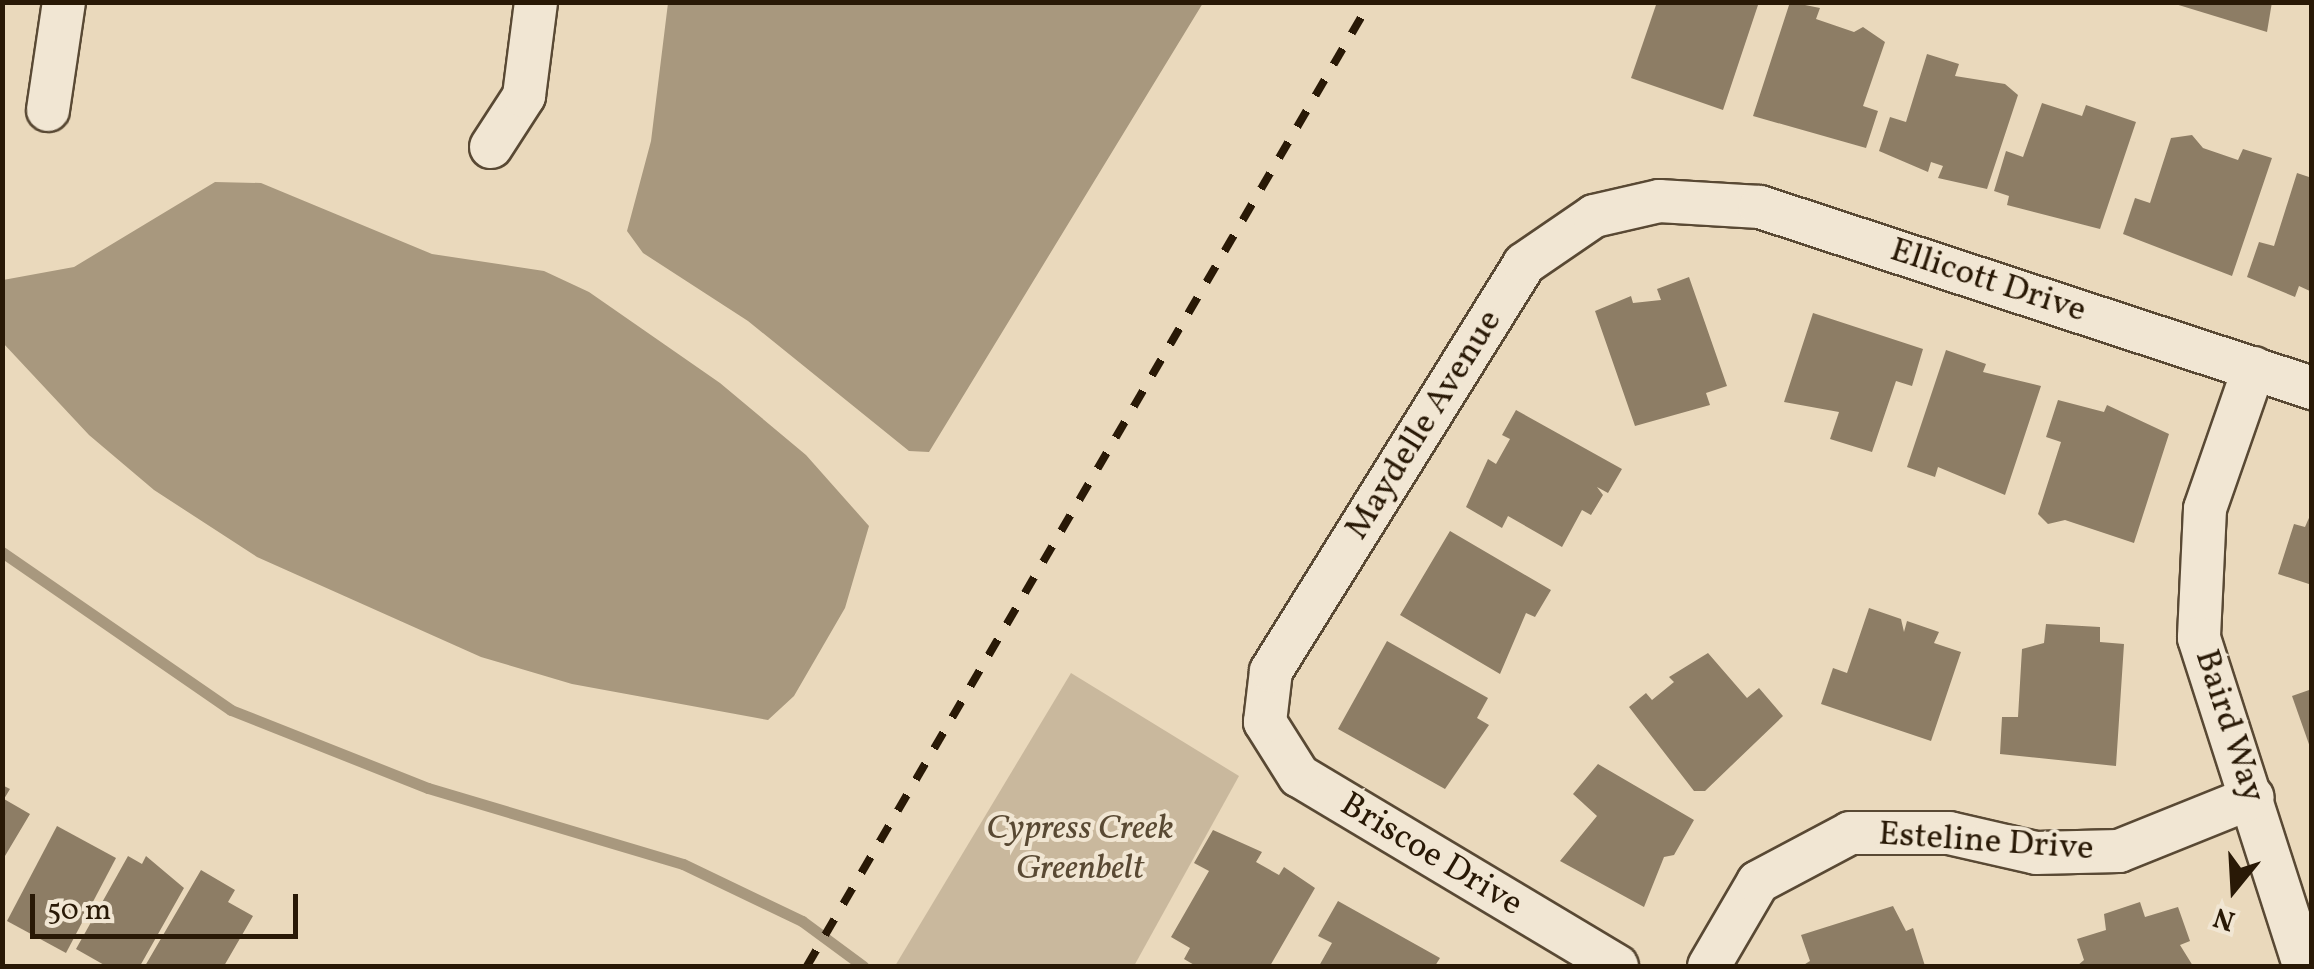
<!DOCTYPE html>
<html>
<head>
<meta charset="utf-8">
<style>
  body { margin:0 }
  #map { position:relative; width:2314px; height:969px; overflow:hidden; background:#ead9bc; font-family:Vollkorn,serif }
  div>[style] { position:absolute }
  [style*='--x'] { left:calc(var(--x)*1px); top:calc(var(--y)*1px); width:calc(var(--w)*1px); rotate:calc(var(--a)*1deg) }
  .green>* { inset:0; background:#c9b89d }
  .water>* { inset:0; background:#a8987e }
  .stream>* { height:11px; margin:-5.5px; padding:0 5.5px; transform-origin:5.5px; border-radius:5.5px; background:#a8987e }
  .building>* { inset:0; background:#8d7d65 }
  .roads { filter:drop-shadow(2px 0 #594934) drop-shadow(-2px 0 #594934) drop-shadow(0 2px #594934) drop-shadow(0 -2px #594934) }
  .street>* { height:42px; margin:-21px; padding:0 21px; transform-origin:21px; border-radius:21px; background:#f1e6d3 }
  .rail>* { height:8px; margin-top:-4px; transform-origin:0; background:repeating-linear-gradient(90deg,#291906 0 18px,transparent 0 36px) }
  span { translate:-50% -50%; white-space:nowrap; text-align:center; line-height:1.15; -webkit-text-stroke:8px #f1e6d3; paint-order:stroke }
  .street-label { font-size:35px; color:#291906 }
  .park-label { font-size:35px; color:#594933; font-style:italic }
  .frame { position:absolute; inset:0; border:5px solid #291906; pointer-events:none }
  .north { position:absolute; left:2184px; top:839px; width:100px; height:100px; -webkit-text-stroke:8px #f1e6d3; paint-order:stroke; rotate:198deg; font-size:28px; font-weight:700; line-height:40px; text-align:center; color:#291906 }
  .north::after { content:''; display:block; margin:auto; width:35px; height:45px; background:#291906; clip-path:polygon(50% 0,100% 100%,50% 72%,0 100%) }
  .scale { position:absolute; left:30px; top:894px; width:268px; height:45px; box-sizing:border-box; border:5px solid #291906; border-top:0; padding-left:12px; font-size:30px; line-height:35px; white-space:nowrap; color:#291906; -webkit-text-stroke:8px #f1e6d3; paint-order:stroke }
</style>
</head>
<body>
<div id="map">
  <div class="green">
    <i style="clip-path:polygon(1071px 673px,1239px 776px,1134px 966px,895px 966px)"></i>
  </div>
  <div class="water">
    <i style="clip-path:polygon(668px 3px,668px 2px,1203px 3px,929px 452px,909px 451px,748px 321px,643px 253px,627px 231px,651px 141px)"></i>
    <i style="clip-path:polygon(215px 182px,261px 183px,432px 254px,544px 271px,589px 292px,720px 383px,806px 455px,869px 526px,845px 608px,794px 696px,768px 720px,572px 684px,481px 657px,257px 557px,154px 490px,89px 435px,3px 343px,3px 280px,74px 267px)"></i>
  </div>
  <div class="stream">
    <i style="--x:2;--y:552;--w:278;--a:34.6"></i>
    <i style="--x:231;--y:710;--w:212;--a:21.6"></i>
    <i style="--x:428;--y:788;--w:266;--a:16.6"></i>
    <i style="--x:683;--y:864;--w:132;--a:25.6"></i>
    <i style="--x:802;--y:921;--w:76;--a:36.4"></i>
  </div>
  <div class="building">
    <i style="clip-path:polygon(1657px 2px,1759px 2px,1723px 110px,1631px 78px)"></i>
    <i style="clip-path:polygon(1790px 2px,1820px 8px,1816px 19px,1854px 32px,1863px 27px,1885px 42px,1863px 106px,1878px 111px,1866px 148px,1753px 116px)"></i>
    <i style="clip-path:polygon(2272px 2px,2267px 32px,2172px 3px,2173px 2px)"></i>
    <i style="clip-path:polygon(1927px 54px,1959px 64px,1955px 76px,2005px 84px,2018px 95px,1987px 189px,1938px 178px,1943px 166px,1931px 162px,1928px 172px,1879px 151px,1890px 117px,1906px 122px)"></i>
    <i style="clip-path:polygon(2042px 103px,2082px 116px,2086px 105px,2136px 122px,2100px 229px,2007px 205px,2009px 196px,1994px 191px,2006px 151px,2023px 157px)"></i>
    <i style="clip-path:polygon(2192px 135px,2203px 148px,2238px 160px,2243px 149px,2272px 158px,2232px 276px,2123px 234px,2135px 198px,2150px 203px,2171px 138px)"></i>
    <i style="clip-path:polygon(2297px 173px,2312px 178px,2312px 292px,2299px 286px,2295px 297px,2247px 277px,2259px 242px,2274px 246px)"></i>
    <i style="clip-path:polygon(1689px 277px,1727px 386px,1706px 393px,1710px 405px,1635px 426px,1595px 311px,1631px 296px,1633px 303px,1661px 300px,1657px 289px)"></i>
    <i style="clip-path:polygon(1813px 313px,1923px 349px,1912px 386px,1896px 381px,1872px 452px,1830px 439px,1839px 412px,1784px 402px)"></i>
    <i style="clip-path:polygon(1946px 350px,1986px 364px,1983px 372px,2041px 386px,2005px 495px,1938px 467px,1935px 477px,1907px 467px)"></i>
    <i style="clip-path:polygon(2058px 400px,2104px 412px,2107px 405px,2169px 434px,2134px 543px,2065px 520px,2048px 524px,2038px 514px,2061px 442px,2046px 437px)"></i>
    <i style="clip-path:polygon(1516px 410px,1622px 469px,1608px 493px,1597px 487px,1603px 495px,1591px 515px,1582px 510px,1562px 547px,1508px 516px,1502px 528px,1466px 507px,1488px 459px,1496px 464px,1510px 439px,1502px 435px)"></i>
    <i style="clip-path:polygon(2312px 511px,2312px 585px,2278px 574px,2294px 524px,2305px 527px)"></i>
    <i style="clip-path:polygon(1450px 531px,1551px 590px,1535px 617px,1526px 613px,1500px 674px,1400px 615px)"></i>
    <i style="clip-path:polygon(1869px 608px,1901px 619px,1904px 632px,1907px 621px,1939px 632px,1934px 643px,1961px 652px,1931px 741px,1821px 704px,1833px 668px,1847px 673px)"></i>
    <i style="clip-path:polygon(2046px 624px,2100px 627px,2100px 642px,2124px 644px,2116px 766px,2000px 754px,2002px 717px,2018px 717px,2022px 649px,2044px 643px)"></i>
    <i style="clip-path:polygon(1387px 641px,1488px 698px,1477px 718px,1489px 725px,1445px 789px,1338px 729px)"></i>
    <i style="clip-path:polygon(1708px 653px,1747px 698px,1759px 688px,1783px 716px,1705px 791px,1694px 791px,1629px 707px,1646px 693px,1652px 700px,1674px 682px,1669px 677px)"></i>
    <i style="clip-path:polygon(2312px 689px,2312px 750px,2311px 750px,2292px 696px)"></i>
    <i style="clip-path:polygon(1598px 764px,1694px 820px,1674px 855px,1664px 857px,1644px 907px,1560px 861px,1597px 816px,1573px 794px)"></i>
    <i style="clip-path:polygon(2px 785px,10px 789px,4px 799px,30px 814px,2px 861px)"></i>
    <i style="clip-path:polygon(57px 826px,116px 858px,66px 953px,7px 921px)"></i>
    <i style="clip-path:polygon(1213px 830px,1262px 852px,1256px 862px,1279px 875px,1284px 867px,1315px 888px,1270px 966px,1196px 966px,1184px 959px,1190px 948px,1171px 937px,1209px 871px,1194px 863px)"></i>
    <i style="clip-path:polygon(128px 856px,142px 864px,146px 856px,184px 888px,140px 966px,106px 966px,76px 949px)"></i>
    <i style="clip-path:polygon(201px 870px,235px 890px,228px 902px,253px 916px,224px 966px,145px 966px)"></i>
    <i style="clip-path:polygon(1338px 901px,1440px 958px,1435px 966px,1319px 966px,1332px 943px,1318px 936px)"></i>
    <i style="clip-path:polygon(2140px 902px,2145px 917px,2178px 907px,2190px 941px,2180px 945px,2193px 966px,2077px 966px,2084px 960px,2077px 939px,2106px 930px,2104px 914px)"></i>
    <i style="clip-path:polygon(1893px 906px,1906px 931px,1913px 928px,1925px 966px,1802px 966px,1810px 961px,1801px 935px)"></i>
  </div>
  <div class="roads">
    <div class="street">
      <i style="--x:48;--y:110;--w:109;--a:-81.6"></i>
      <i style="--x:491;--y:147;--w:61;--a:-57.1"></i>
      <i style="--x:524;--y:96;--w:95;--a:-82.7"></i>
      <i style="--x:2254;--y:368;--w:149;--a:109.2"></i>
      <i style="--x:2205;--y:509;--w:129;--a:92.7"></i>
      <i style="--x:2199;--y:638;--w:344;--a:72.2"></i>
      <i style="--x:1617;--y:966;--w:370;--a:-149.1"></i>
      <i style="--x:1299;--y:776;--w:64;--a:-122.2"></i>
      <i style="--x:1265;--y:722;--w:51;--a:-83.3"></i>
      <i style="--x:1271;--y:671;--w:479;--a:-58.1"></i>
      <i style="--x:1524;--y:264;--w:85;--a:-34.4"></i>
      <i style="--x:1594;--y:216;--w:67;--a:-13"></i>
      <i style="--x:1659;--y:201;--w:101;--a:3.4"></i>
      <i style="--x:1760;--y:207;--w:581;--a:18.15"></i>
      <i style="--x:1709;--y:966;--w:97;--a:-59.7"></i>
      <i style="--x:1758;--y:882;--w:104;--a:-28"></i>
      <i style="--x:1850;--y:833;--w:99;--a:0"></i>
      <i style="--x:1949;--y:833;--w:89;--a:12.9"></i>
      <i style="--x:2036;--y:853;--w:83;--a:-1.4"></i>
      <i style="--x:2119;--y:851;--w:144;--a:-21.9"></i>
    </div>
  </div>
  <div class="rail">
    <i style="--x:807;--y:966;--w:1116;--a:-59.71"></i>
  </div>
  <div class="street-label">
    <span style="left:1988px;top:281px;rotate:18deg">Ellicott Drive</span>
    <span style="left:1424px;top:425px;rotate:-58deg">Maydelle Avenue</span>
    <span style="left:2229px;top:726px;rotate:72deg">Baird Way</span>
    <span style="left:1986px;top:842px;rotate:4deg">Esteline Drive</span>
    <span style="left:1431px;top:855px;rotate:31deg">Briscoe Drive</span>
  </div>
  <div class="park-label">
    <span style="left:1080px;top:849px">Cypress Creek<br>Greenbelt</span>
  </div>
  <div class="frame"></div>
  <div class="north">N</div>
  <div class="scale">50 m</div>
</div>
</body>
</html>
